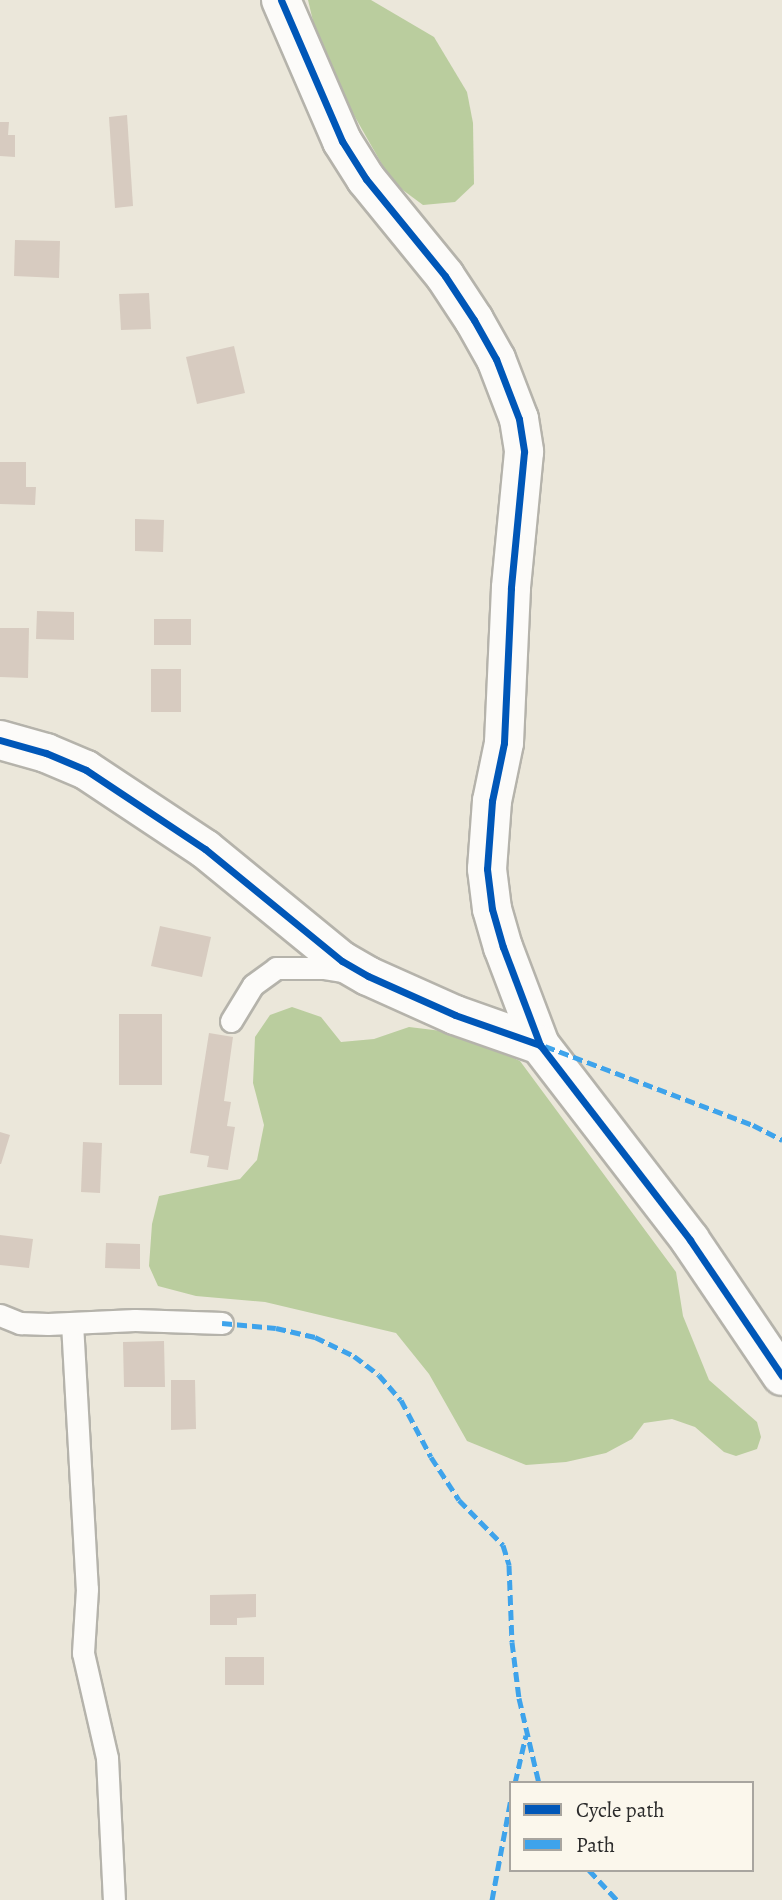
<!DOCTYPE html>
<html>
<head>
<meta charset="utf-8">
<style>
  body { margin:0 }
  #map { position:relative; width:782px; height:1900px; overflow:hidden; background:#ebe7da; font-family:Alegreya,serif }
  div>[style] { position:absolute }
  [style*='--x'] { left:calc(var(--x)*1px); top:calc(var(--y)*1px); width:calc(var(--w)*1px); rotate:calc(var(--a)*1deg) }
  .forest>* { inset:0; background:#bacd9e }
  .building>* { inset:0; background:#d7cbc0 }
  .roads { filter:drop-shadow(2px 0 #b5b3ab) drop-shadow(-2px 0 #b5b3ab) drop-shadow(0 2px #b5b3ab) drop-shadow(0 -2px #b5b3ab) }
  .service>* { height:21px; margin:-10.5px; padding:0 10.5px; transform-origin:10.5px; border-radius:10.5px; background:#fcfbf9 }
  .minor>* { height:38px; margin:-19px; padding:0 19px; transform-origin:19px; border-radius:19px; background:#fcfbf9 }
  .quiet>* { height:5px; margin-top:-2.5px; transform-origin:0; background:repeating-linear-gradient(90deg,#3ea3eb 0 10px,transparent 0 15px) }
  .cycleway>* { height:7px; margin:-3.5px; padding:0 3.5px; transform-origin:3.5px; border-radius:3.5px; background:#0057b8 }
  span { translate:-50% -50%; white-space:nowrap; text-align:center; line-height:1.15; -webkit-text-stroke:5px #fbf7ec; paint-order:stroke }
  .legend { position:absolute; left:509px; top:1781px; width:245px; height:91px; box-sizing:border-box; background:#fbf7ec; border:2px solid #a8a59f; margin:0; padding:9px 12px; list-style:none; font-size:21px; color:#2b2b2b }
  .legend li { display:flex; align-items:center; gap:14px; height:35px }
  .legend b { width:35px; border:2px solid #a8a59f }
</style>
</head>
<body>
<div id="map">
  <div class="forest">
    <i style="clip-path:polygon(308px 0,371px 0,434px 37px,467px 92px,473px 123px,474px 184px,455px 202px,423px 205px,392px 182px,322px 59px)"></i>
    <i style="clip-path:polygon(292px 1007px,321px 1017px,341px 1042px,374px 1039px,409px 1027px,458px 1033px,520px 1061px,676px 1272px,683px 1316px,709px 1380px,757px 1422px,761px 1437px,757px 1449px,736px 1456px,724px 1452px,695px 1427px,672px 1419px,644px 1423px,632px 1439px,606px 1453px,566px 1462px,526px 1465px,467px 1441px,429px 1374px,396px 1333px,265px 1302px,196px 1296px,158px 1286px,149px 1266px,152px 1224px,159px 1196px,240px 1179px,257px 1160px,264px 1125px,253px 1083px,255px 1037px,270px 1015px)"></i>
  </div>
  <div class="building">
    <i style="clip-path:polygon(127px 115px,133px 206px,115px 208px,109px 117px)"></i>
    <i style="clip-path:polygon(0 122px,9px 122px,8px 135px,15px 135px,15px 157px,0 156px)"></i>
    <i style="clip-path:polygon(15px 240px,60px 241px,59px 278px,14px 276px)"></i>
    <i style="clip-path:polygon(149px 293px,151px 329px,121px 330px,119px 294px)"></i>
    <i style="clip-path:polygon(234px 346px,245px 393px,197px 404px,186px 357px)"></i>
    <i style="clip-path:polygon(0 462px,26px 462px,26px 487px,36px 487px,35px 505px,0 504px)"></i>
    <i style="clip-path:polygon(135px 519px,164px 520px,163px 552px,135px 551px)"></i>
    <i style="clip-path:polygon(37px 611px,74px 612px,74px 640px,36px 639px)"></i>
    <i style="clip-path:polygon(154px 619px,191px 619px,191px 645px,154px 645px)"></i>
    <i style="clip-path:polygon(0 628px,29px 628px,28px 678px,0 677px)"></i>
    <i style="clip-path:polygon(151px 669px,181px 669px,181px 712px,151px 712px)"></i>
    <i style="clip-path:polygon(160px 926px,211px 937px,202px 977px,151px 966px)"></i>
    <i style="clip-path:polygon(119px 1014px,162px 1014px,162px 1085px,119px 1085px)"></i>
    <i style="clip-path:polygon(209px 1033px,233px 1037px,224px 1101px,231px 1102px,227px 1126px,235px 1127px,228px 1170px,207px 1167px,209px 1156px,190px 1153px)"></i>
    <i style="clip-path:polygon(0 1132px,10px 1135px,1px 1164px,0 1164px)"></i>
    <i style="clip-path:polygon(83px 1142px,102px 1143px,100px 1193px,81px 1192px)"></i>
    <i style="clip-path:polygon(0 1235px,33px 1239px,29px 1268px,0 1265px)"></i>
    <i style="clip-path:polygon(106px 1243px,140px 1244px,140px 1269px,105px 1268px)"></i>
    <i style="clip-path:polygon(164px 1341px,165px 1387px,124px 1387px,123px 1342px)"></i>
    <i style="clip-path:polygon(171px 1380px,195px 1380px,196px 1429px,171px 1430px)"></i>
    <i style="clip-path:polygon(256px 1594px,256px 1617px,237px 1618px,237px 1625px,210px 1625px,210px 1595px)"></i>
    <i style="clip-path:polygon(225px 1657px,264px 1657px,264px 1685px,225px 1685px)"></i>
  </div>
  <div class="roads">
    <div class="service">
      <i style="--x:231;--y:1021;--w:42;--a:-58.6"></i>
      <i style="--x:253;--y:985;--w:29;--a:-36"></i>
      <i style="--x:276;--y:968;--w:47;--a:0"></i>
      <i style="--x:323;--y:968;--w:25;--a:9"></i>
      <i style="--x:0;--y:1315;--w:22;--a:22"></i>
      <i style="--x:20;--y:1323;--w:28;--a:2"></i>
      <i style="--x:48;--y:1324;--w:87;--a:-2.6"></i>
      <i style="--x:135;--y:1320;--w:87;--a:2"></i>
      <i style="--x:72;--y:1323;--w:266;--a:86.8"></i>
      <i style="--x:87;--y:1589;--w:64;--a:93.6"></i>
      <i style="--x:83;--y:1653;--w:108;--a:77.1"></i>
      <i style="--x:107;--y:1758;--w:142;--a:87.2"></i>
    </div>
    <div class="minor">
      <i style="--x:281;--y:0;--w:154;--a:66.6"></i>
      <i style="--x:342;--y:141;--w:45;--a:57.7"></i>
      <i style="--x:366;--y:179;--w:125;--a:50.8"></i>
      <i style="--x:445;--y:276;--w:53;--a:56.6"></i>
      <i style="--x:474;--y:320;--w:45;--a:60.6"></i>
      <i style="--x:496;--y:359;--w:64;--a:69"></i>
      <i style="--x:519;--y:419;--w:33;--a:81"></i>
      <i style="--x:524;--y:452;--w:137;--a:95.5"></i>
      <i style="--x:511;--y:588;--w:155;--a:92.6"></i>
      <i style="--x:504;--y:743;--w:59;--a:101.7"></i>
      <i style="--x:492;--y:801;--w:68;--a:94.2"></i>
      <i style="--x:487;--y:869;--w:40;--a:82.9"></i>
      <i style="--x:492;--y:909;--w:40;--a:74"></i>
      <i style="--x:503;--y:947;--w:105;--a:69.3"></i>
      <i style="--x:0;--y:740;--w:48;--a:15.8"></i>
      <i style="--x:46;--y:753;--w:43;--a:23"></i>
      <i style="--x:86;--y:770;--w:143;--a:33.6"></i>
      <i style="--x:205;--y:849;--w:177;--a:39.3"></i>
      <i style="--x:342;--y:961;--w:30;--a:30"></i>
      <i style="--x:368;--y:976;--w:95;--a:24.1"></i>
      <i style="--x:455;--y:1015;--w:90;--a:19.4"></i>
      <i style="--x:540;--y:1045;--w:246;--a:52.4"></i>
      <i style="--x:690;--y:1240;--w:164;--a:55.9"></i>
    </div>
  </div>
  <div class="quiet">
    <i style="--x:545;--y:1046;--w:222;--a:20.8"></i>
    <i style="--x:753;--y:1125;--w:33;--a:27"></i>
    <i style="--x:222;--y:1323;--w:54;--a:5.3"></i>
    <i style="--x:276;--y:1328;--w:40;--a:13"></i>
    <i style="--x:315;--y:1337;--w:43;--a:26"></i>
    <i style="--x:354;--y:1356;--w:31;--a:37"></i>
    <i style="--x:379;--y:1375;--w:33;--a:49"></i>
    <i style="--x:401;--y:1400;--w:64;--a:62.2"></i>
    <i style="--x:431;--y:1457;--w:51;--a:56.9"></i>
    <i style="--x:459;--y:1500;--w:63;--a:45.6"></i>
    <i style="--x:503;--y:1545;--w:21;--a:73"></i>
    <i style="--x:509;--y:1565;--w:77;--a:87.8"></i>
    <i style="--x:512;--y:1642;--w:56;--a:82.9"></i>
    <i style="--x:519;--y:1698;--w:87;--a:76.8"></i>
    <i style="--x:515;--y:1783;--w:49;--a:-77.1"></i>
    <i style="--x:589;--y:1870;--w:41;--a:47"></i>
    <i style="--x:492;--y:1900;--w:104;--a:-79.4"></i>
  </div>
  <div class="cycleway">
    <i style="--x:281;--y:0;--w:154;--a:66.6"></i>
    <i style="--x:342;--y:141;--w:45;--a:57.7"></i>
    <i style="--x:366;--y:179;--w:125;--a:50.8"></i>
    <i style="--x:445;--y:276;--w:53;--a:56.6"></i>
    <i style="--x:474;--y:320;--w:45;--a:60.6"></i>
    <i style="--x:496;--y:359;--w:64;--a:69"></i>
    <i style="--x:519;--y:419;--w:33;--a:81"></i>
    <i style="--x:524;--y:452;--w:137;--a:95.5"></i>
    <i style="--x:511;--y:588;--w:155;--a:92.6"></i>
    <i style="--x:504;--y:743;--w:59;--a:101.7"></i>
    <i style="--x:492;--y:801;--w:68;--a:94.2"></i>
    <i style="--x:487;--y:869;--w:40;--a:82.9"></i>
    <i style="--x:492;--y:909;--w:40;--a:74"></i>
    <i style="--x:503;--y:947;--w:105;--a:69.3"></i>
    <i style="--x:0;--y:740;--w:48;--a:15.8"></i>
    <i style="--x:46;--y:753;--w:43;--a:23"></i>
    <i style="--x:86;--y:770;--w:143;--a:33.6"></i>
    <i style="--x:205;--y:849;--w:177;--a:39.3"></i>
    <i style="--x:342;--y:961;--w:30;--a:30"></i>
    <i style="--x:368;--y:976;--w:95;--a:24.1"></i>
    <i style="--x:455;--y:1015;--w:90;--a:19.4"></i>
    <i style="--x:540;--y:1045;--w:246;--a:52.4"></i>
    <i style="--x:690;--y:1240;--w:164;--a:55.9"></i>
  </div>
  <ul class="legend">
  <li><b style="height:9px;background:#0057b8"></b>Cycle path</li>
  <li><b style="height:9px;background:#3ea3eb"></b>Path</li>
  </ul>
</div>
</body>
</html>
